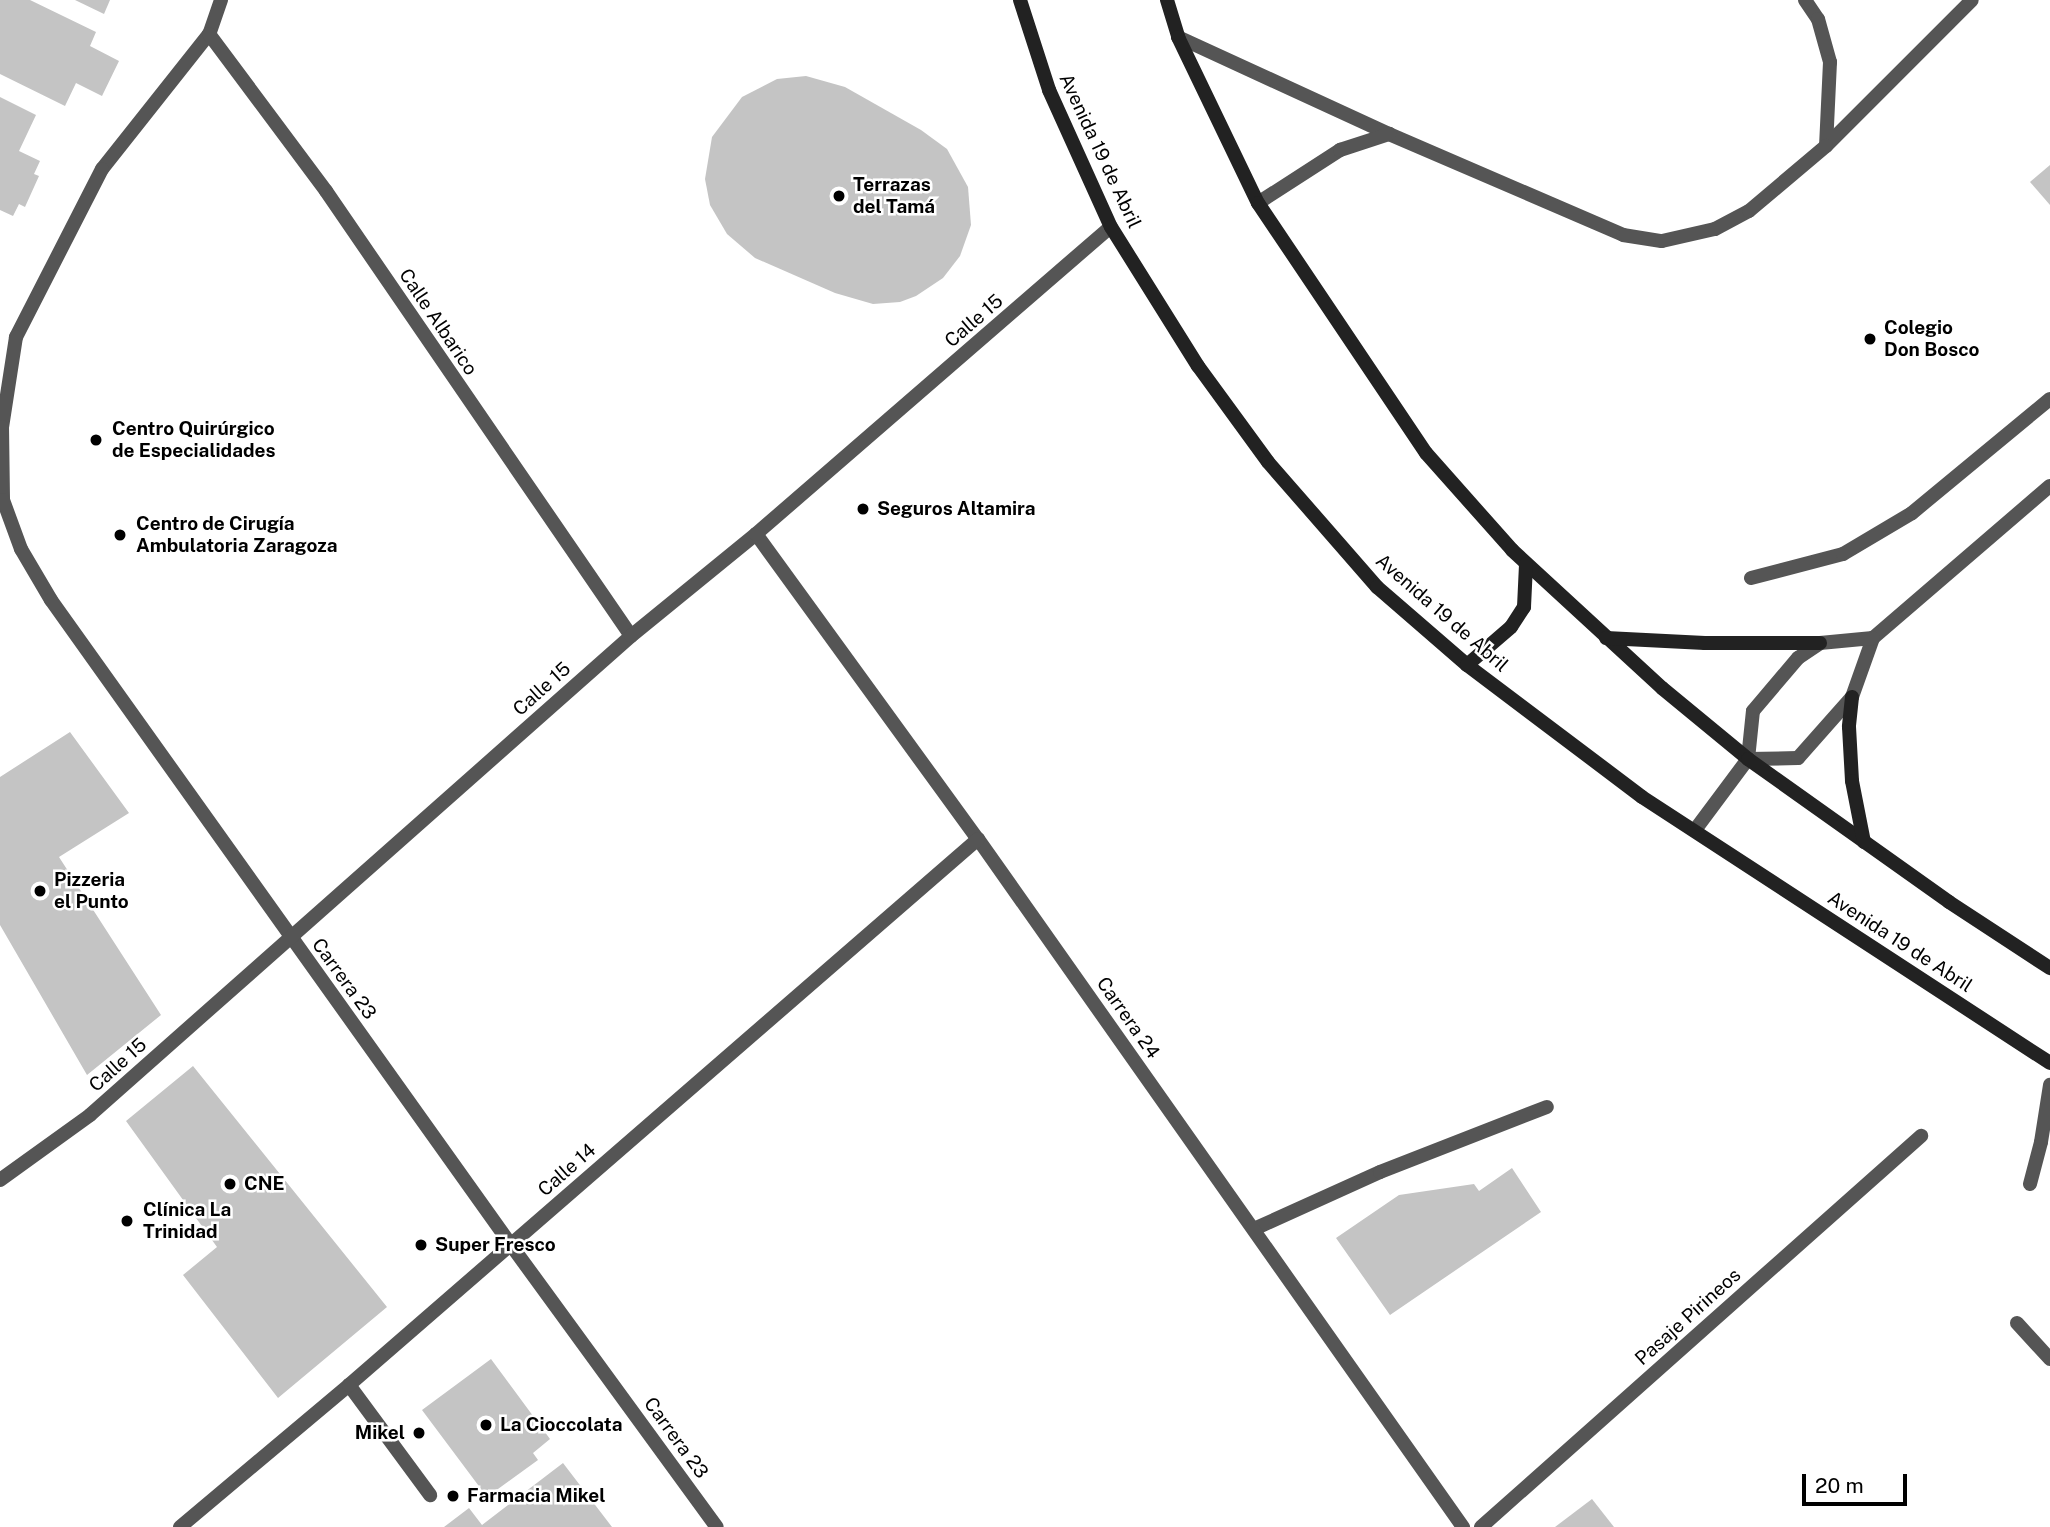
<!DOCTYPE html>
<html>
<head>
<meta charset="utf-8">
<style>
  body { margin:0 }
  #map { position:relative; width:2050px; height:1527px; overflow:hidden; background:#fff; font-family:"Public Sans",sans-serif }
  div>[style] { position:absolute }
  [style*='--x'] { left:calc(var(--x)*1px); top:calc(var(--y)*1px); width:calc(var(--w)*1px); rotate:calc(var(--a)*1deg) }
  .building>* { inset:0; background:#c4c4c4 }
  .lane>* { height:14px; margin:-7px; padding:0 7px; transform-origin:7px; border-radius:7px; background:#555 }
  .street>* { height:14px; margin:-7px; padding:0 7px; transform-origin:7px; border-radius:7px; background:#555 }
  .secondary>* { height:14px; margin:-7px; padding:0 7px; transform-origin:7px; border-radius:7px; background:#222 }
  .dots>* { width:19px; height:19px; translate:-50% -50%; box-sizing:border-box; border:4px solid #fff; border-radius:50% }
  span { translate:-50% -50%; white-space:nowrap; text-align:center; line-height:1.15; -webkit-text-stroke:5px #fff; paint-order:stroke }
  .street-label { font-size:19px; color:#000 }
  .poi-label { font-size:19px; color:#000; font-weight:700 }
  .left { translate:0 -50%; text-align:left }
  .right { translate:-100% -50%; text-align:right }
  .scale { position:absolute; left:1802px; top:1474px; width:105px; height:32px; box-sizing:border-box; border:4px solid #000; border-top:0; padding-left:9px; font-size:21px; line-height:24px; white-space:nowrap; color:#000; -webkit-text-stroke:5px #fff; paint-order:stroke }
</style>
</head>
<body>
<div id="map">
  <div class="building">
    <i style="clip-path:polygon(0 0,30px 0,96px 32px,90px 46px,119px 61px,102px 96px,76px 83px,65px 106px,0 74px)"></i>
    <i style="clip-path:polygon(75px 0,110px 0,104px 14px)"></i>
    <i style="clip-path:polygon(806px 76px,845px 87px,921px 130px,947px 149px,968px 187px,971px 225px,960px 256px,943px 278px,916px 296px,900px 302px,873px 304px,835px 293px,755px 258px,727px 234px,710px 205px,705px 179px,712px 137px,742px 97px,777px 79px)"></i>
    <i style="clip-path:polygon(0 97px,36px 115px,19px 151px,40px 161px,34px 174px,39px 176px,25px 207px,19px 204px,13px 216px,0 210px)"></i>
    <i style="clip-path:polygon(2050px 165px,2050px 205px,2030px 182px)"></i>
    <i style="clip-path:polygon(70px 732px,129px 813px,59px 857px,161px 1015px,87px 1075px,0 925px,0 777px)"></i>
    <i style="clip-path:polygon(193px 1066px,387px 1307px,278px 1398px,183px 1275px,217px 1247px,126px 1121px)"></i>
    <i style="clip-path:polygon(1512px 1168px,1541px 1212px,1390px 1315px,1336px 1238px,1399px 1195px,1474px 1184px,1479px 1191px)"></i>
    <i style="clip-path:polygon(491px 1359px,550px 1439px,533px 1453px,538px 1460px,487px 1497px,422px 1410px)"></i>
    <i style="clip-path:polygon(563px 1463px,612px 1527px,444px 1527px,469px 1508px,482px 1525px)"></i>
    <i style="clip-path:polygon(1592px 1499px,1614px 1527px,1555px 1527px)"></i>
  </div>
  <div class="lane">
    <i style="--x:1805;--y:0;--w:23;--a:56"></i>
    <i style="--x:1818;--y:19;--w:45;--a:74.4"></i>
    <i style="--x:1830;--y:62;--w:84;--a:92.7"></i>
    <i style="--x:1826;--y:146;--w:206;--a:-45"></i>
    <i style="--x:1178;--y:37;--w:232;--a:24.7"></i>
    <i style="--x:1389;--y:134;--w:255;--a:23.3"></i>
    <i style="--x:1623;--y:235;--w:39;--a:9"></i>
    <i style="--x:1662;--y:241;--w:54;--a:-12.8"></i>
    <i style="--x:1715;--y:229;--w:38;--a:-28"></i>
    <i style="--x:1749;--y:211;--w:101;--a:-40.2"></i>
    <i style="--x:1258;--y:203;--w:98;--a:-32.9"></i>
    <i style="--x:1340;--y:150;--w:52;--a:-18.1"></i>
    <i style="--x:1751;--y:578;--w:95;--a:-14.6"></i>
    <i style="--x:1843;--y:554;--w:80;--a:-30.7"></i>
    <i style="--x:1912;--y:513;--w:179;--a:-39.6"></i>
    <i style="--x:2030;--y:1184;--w:43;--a:-75.3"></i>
    <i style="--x:2041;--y:1142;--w:58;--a:-81"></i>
    <i style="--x:1254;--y:1229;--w:138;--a:-24.3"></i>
    <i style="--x:1380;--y:1172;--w:179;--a:-21.3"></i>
    <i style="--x:349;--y:1385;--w:137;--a:53.6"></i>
  </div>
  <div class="street">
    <i style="--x:221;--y:0;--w:36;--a:109"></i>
    <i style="--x:209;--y:34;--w:172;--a:128.4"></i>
    <i style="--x:102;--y:169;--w:189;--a:117.1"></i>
    <i style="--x:16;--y:337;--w:91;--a:98.8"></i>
    <i style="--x:2;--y:427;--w:73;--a:89.2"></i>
    <i style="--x:3;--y:500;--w:52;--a:69.8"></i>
    <i style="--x:21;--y:549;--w:59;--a:59.5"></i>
    <i style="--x:51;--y:600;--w:792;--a:54.5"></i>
    <i style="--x:511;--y:1245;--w:349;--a:53.9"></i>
    <i style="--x:209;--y:34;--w:196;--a:53.3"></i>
    <i style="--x:326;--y:191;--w:539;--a:55.57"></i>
    <i style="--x:756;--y:534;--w:377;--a:54"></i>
    <i style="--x:978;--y:839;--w:842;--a:54.82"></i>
    <i style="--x:1748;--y:759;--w:50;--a:-1.1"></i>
    <i style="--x:1798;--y:758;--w:81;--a:-48.5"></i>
    <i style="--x:1852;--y:697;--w:63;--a:-70.4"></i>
    <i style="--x:1873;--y:638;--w:233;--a:-40.7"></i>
    <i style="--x:1695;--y:830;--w:89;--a:-53.3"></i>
    <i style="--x:1748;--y:759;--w:48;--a:-84.1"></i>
    <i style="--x:1753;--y:711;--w:70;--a:-49.7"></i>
    <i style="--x:1798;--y:658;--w:27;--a:-34"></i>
    <i style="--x:1820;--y:643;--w:53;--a:-5.4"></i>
    <i style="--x:0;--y:1180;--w:111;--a:-35.8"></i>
    <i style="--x:90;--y:1115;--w:723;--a:-41.52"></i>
    <i style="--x:631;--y:636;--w:161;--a:-39.2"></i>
    <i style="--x:756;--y:534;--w:469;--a:-40.9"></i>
    <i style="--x:2017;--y:1323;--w:49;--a:47.5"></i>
    <i style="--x:180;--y:1527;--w:221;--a:-40"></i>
    <i style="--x:349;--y:1385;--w:833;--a:-40.96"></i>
    <i style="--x:1481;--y:1527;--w:589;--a:-41.63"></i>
  </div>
  <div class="secondary">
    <i style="--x:1020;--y:0;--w:95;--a:72.1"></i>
    <i style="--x:1049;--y:90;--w:150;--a:65.7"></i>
    <i style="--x:1111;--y:227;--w:164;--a:58"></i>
    <i style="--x:1198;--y:366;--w:119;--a:53.9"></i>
    <i style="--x:1268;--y:462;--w:166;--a:48.9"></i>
    <i style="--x:1377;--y:587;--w:119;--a:40.9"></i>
    <i style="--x:1467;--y:665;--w:219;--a:37"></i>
    <i style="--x:1642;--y:797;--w:487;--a:33.1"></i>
    <i style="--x:1167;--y:0;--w:39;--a:73"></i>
    <i style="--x:1178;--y:37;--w:184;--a:64.3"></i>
    <i style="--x:1258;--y:203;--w:301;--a:56.1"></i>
    <i style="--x:1426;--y:453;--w:130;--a:48.4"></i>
    <i style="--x:1512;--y:550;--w:204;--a:42.6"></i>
    <i style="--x:1662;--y:688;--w:112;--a:39.5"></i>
    <i style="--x:1748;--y:759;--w:247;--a:35.4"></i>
    <i style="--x:1949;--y:902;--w:121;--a:33.2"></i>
    <i style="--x:1606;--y:638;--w:99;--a:2.9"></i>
    <i style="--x:1705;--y:643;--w:115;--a:0"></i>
    <i style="--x:1467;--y:665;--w:58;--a:-40.8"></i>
    <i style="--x:1511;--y:627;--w:24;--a:-57"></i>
    <i style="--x:1524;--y:607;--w:43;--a:-87.3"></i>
    <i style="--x:1852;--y:697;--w:30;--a:96"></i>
    <i style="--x:1849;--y:727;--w:54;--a:86.8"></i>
    <i style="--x:1852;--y:781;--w:62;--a:78.9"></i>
  </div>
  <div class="dots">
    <i style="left:839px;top:196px;background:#000"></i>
    <i style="left:1870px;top:339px;background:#000"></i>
    <i style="left:96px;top:440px;background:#000"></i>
    <i style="left:863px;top:509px;background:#000"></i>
    <i style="left:120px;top:535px;background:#000"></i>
    <i style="left:40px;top:891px;background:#000"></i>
    <i style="left:230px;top:1184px;background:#000"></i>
    <i style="left:127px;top:1221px;background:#000"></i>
    <i style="left:421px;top:1245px;background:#000"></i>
    <i style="left:486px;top:1425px;background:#000"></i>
    <i style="left:419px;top:1433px;background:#000"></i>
    <i style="left:453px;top:1496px;background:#000"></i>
  </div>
  <div class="street-label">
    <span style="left:1100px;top:151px;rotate:65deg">Avenida 19 de Abril</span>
    <span style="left:974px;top:321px;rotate:-41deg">Calle 15</span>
    <span style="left:438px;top:322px;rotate:56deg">Calle Albarico</span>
    <span style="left:1442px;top:613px;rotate:41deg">Avenida 19 de Abril</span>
    <span style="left:542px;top:689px;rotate:-42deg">Calle 15</span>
    <span style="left:1900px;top:942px;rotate:33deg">Avenida 19 de Abril</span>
    <span style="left:344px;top:979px;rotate:54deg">Carrera 23</span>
    <span style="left:1128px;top:1018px;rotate:55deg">Carrera 24</span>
    <span style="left:118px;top:1065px;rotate:-42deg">Calle 15</span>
    <span style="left:567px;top:1170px;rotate:-41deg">Calle 14</span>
    <span style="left:1688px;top:1317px;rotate:-42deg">Pasaje Pirineos</span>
    <span style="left:676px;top:1438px;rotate:54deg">Carrera 23</span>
  </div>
  <div class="poi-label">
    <span class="left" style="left:853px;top:196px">Terrazas<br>del Tamá</span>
    <span class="left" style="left:1884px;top:339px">Colegio<br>Don Bosco</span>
    <span class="left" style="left:112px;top:440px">Centro Quirúrgico<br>de Especialidades</span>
    <span class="left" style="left:877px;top:509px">Seguros Altamira</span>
    <span class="left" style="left:136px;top:535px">Centro de Cirugía<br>Ambulatoria Zaragoza</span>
    <span class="left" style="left:54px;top:891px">Pizzeria<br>el Punto</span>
    <span class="left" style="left:244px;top:1184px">CNE</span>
    <span class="left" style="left:143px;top:1221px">Clínica La<br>Trinidad</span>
    <span class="left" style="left:435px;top:1245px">Super Fresco</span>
    <span class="left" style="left:500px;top:1425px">La Cioccolata</span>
    <span class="right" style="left:405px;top:1433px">Mikel</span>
    <span class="left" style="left:467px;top:1496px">Farmacia Mikel</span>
  </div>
  <div class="scale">20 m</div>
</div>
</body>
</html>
